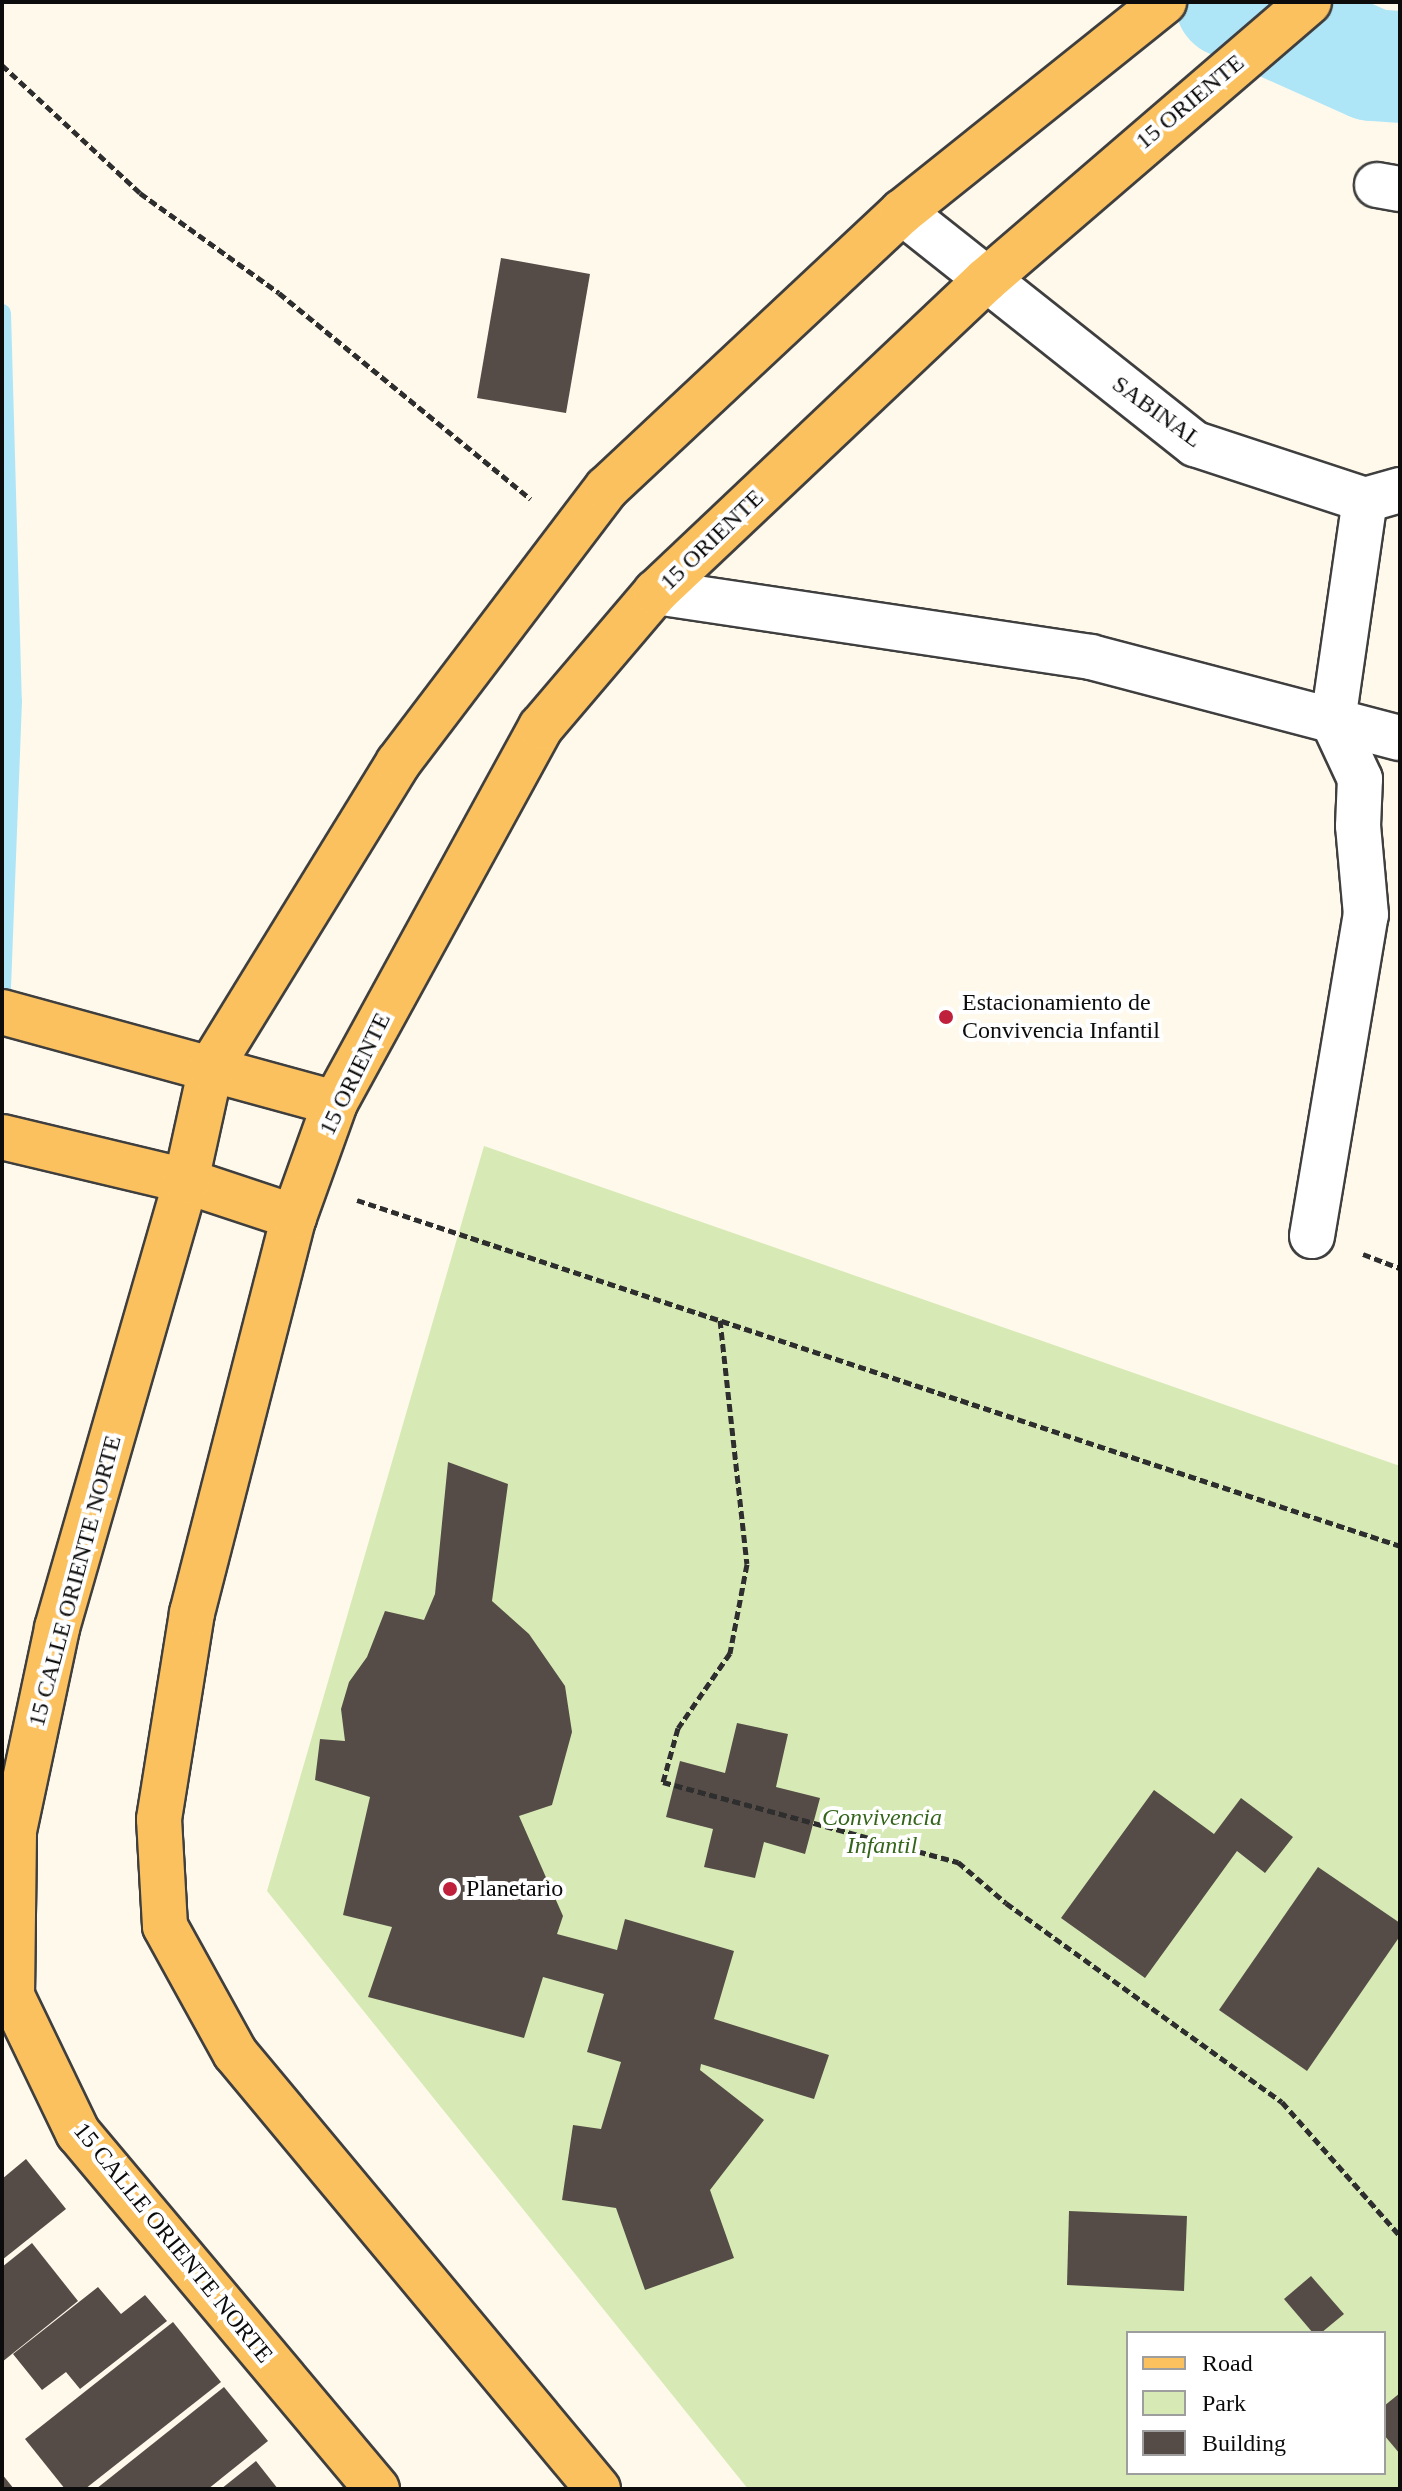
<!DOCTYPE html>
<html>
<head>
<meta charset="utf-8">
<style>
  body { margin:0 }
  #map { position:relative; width:1402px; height:2491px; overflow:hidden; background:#fff9ec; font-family:Georgia,serif }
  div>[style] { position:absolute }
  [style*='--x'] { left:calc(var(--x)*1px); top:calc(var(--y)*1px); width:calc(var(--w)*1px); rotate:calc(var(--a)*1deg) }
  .green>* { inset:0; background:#d7eab5 }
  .stream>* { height:18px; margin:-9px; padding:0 9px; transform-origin:9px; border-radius:9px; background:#afe6f7 }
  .river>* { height:112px; margin:-56px; padding:0 56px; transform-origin:56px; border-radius:56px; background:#afe6f7 }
  .building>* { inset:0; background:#554c48 }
  .path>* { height:5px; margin-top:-2.5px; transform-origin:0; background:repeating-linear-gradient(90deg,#2e2e2e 0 8px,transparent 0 12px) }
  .roads { filter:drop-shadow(2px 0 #3f3f3f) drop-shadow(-2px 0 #3f3f3f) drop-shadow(0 2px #3f3f3f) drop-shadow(0 -2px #3f3f3f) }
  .minor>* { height:44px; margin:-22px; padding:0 22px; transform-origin:22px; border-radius:22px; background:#fff }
  .major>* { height:44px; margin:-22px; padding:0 22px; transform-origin:22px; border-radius:22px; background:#fcc15f }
  .dots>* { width:22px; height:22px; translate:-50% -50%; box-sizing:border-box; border:4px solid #fff; border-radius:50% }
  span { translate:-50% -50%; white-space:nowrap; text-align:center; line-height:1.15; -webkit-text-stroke:8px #fff; paint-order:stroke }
  .street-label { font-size:24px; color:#0c0c0c }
  .poi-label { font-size:24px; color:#0c0c0c }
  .left { translate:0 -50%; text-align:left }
  .park-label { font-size:24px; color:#34651b; font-style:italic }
  .frame { position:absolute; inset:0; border:4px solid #0c0c0c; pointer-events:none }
  .legend { position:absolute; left:1126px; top:2331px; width:260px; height:144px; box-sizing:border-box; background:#fff; border:2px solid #9e9e9e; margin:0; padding:10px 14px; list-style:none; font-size:24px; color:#0c0c0c }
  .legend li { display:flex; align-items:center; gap:16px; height:40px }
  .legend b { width:40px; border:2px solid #9e9e9e }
</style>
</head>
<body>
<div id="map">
  <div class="green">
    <i style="clip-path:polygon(evenodd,484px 1146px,1400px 1466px,1400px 2489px,748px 2489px,267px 1891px,484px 1146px,1128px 2333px,1384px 2333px,1384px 2473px,1128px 2473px,1128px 2333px)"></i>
  </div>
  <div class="stream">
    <i style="--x:2;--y:313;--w:388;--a:88.4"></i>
    <i style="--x:13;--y:701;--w:287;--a:92.2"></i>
  </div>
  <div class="river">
    <i style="--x:1231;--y:2;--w:154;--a:24.1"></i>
    <i style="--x:1372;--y:65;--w:28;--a:4"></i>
  </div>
  <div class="building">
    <i style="clip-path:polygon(501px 258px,590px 274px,566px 413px,477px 398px)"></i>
    <i style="clip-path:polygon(448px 1462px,508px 1484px,492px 1601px,529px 1634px,565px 1686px,572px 1732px,552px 1805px,519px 1816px,563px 1916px,557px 1934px,617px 1950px,625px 1919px,734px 1951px,714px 2019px,829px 2055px,814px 2099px,701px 2064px,700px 2070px,764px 2120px,710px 2190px,734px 2258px,645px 2290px,616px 2208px,562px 2200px,573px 2125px,601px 2129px,621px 2062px,587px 2052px,604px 1994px,543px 1977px,524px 2038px,368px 1997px,392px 1927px,343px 1915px,370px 1797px,315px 1780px,320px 1739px,345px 1741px,341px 1709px,349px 1682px,367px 1657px,385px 1611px,424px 1620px,435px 1594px)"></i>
    <i style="clip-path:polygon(737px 1723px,788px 1734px,776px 1787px,820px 1798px,805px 1854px,764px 1842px,755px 1878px,704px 1867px,713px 1829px,666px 1817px,680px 1761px,725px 1773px)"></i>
    <i style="clip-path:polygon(1154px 1790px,1214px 1834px,1241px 1798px,1293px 1837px,1265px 1873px,1237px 1851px,1145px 1978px,1061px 1918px)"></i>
    <i style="clip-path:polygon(1318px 1867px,1400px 1923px,1400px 1936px,1307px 2071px,1219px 2010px)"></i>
    <i style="clip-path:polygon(26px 2159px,66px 2209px,2px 2260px,2px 2179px)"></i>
    <i style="clip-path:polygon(1069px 2211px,1187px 2216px,1184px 2291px,1067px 2285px)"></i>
    <i style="clip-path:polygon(32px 2243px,78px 2301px,2px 2362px,2px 2267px)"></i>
    <i style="clip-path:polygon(1311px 2276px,1344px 2314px,1321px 2333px,1313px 2333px,1284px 2299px)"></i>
    <i style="clip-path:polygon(98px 2287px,121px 2314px,145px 2295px,167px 2321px,80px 2389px,66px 2372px,42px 2390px,13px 2354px)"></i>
    <i style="clip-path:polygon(173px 2322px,221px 2382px,85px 2489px,65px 2489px,25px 2439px)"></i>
    <i style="clip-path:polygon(224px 2387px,268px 2441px,208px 2489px,96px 2489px)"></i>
    <i style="clip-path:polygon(1400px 2393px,1400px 2454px,1384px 2435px,1384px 2406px)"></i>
    <i style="clip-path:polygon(256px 2461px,278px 2489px,221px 2489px)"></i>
    <i style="clip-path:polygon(2px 2474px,14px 2489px,2px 2489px)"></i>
  </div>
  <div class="path">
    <i style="--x:2;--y:65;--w:188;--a:42.8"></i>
    <i style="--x:140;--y:193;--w:171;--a:35.7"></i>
    <i style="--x:279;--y:293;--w:325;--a:39.3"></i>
    <i style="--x:357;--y:1200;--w:1099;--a:18.35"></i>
    <i style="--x:1363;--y:1254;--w:40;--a:21"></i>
    <i style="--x:720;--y:1320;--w:245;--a:83.7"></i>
    <i style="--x:747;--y:1564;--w:91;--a:100.8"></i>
    <i style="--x:730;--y:1653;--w:91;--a:124.7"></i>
    <i style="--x:678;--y:1728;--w:56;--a:105.5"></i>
    <i style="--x:663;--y:1782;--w:306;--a:15.2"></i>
    <i style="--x:958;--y:1862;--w:63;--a:40.5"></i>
    <i style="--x:1006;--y:1903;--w:340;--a:35.8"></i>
    <i style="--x:1282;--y:2102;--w:179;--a:48.6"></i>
  </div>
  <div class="roads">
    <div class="minor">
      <i style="--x:1377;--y:185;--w:23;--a:10"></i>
      <i style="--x:902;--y:212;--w:374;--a:38.4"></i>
      <i style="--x:1195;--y:444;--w:179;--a:18.2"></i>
      <i style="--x:1365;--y:500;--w:36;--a:-16"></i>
      <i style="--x:656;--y:592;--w:440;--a:8.5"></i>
      <i style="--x:1091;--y:657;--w:319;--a:14.7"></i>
      <i style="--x:1312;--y:1236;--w:326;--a:-80.5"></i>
      <i style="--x:1366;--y:915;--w:89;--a:-95.1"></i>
      <i style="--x:1358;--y:826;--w:47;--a:-87.6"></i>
      <i style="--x:1360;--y:779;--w:64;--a:-115"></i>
      <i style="--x:1333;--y:721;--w:223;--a:-81.8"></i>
    </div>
    <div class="major">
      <i style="--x:2;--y:1012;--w:345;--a:15.3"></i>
      <i style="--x:2;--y:1137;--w:189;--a:13.4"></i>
      <i style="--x:186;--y:1181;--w:114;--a:18.4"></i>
      <i style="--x:377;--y:2489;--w:465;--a:-130"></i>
      <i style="--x:78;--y:2133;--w:152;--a:-115.7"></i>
      <i style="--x:12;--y:1996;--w:165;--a:-89.3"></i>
      <i style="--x:14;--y:1831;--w:208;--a:-78"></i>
      <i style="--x:57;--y:1628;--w:465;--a:-73.9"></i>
      <i style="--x:186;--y:1181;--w:117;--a:-77.6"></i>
      <i style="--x:211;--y:1067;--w:357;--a:-58.4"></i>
      <i style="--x:398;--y:763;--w:345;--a:-52.8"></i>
      <i style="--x:607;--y:488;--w:404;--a:-43.1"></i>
      <i style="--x:902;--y:212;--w:336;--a:-38.7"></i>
      <i style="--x:598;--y:2489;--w:567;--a:-129.78"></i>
      <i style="--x:235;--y:2053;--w:145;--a:-118.9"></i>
      <i style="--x:165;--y:1926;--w:107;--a:-93.2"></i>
      <i style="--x:159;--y:1819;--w:209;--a:-80.9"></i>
      <i style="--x:192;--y:1613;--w:409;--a:-75.6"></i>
      <i style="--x:294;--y:1217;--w:121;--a:-70.2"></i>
      <i style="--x:335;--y:1103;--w:429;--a:-61.3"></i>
      <i style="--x:541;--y:727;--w:177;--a:-49.6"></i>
      <i style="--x:656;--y:592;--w:454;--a:-43.4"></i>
      <i style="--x:986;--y:280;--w:426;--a:-40.7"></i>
    </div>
  </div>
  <div class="dots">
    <i style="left:946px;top:1017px;background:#bf213d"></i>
    <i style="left:450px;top:1889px;background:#bf213d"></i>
  </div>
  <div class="street-label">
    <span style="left:1190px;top:102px;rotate:-40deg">15 ORIENTE</span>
    <span style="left:1157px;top:412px;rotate:36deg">SABINAL</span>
    <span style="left:712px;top:540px;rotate:-44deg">15 ORIENTE</span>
    <span style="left:355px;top:1074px;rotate:-64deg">15 ORIENTE</span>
    <span style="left:75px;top:1581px;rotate:-75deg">15 CALLE ORIENTE NORTE</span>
    <span style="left:173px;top:2243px;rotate:51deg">15 CALLE ORIENTE NORTE</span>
  </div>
  <div class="poi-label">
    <span class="left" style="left:962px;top:1017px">Estacionamiento de<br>Convivencia Infantil</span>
    <span class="left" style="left:466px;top:1889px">Planetario</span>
  </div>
  <div class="park-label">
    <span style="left:882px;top:1832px">Convivencia<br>Infantil</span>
  </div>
  <div class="frame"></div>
  <ul class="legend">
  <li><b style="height:10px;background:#fcc15f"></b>Road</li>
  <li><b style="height:22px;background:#d7eab5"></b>Park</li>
  <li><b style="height:22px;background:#554c48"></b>Building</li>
  </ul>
</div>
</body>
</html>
